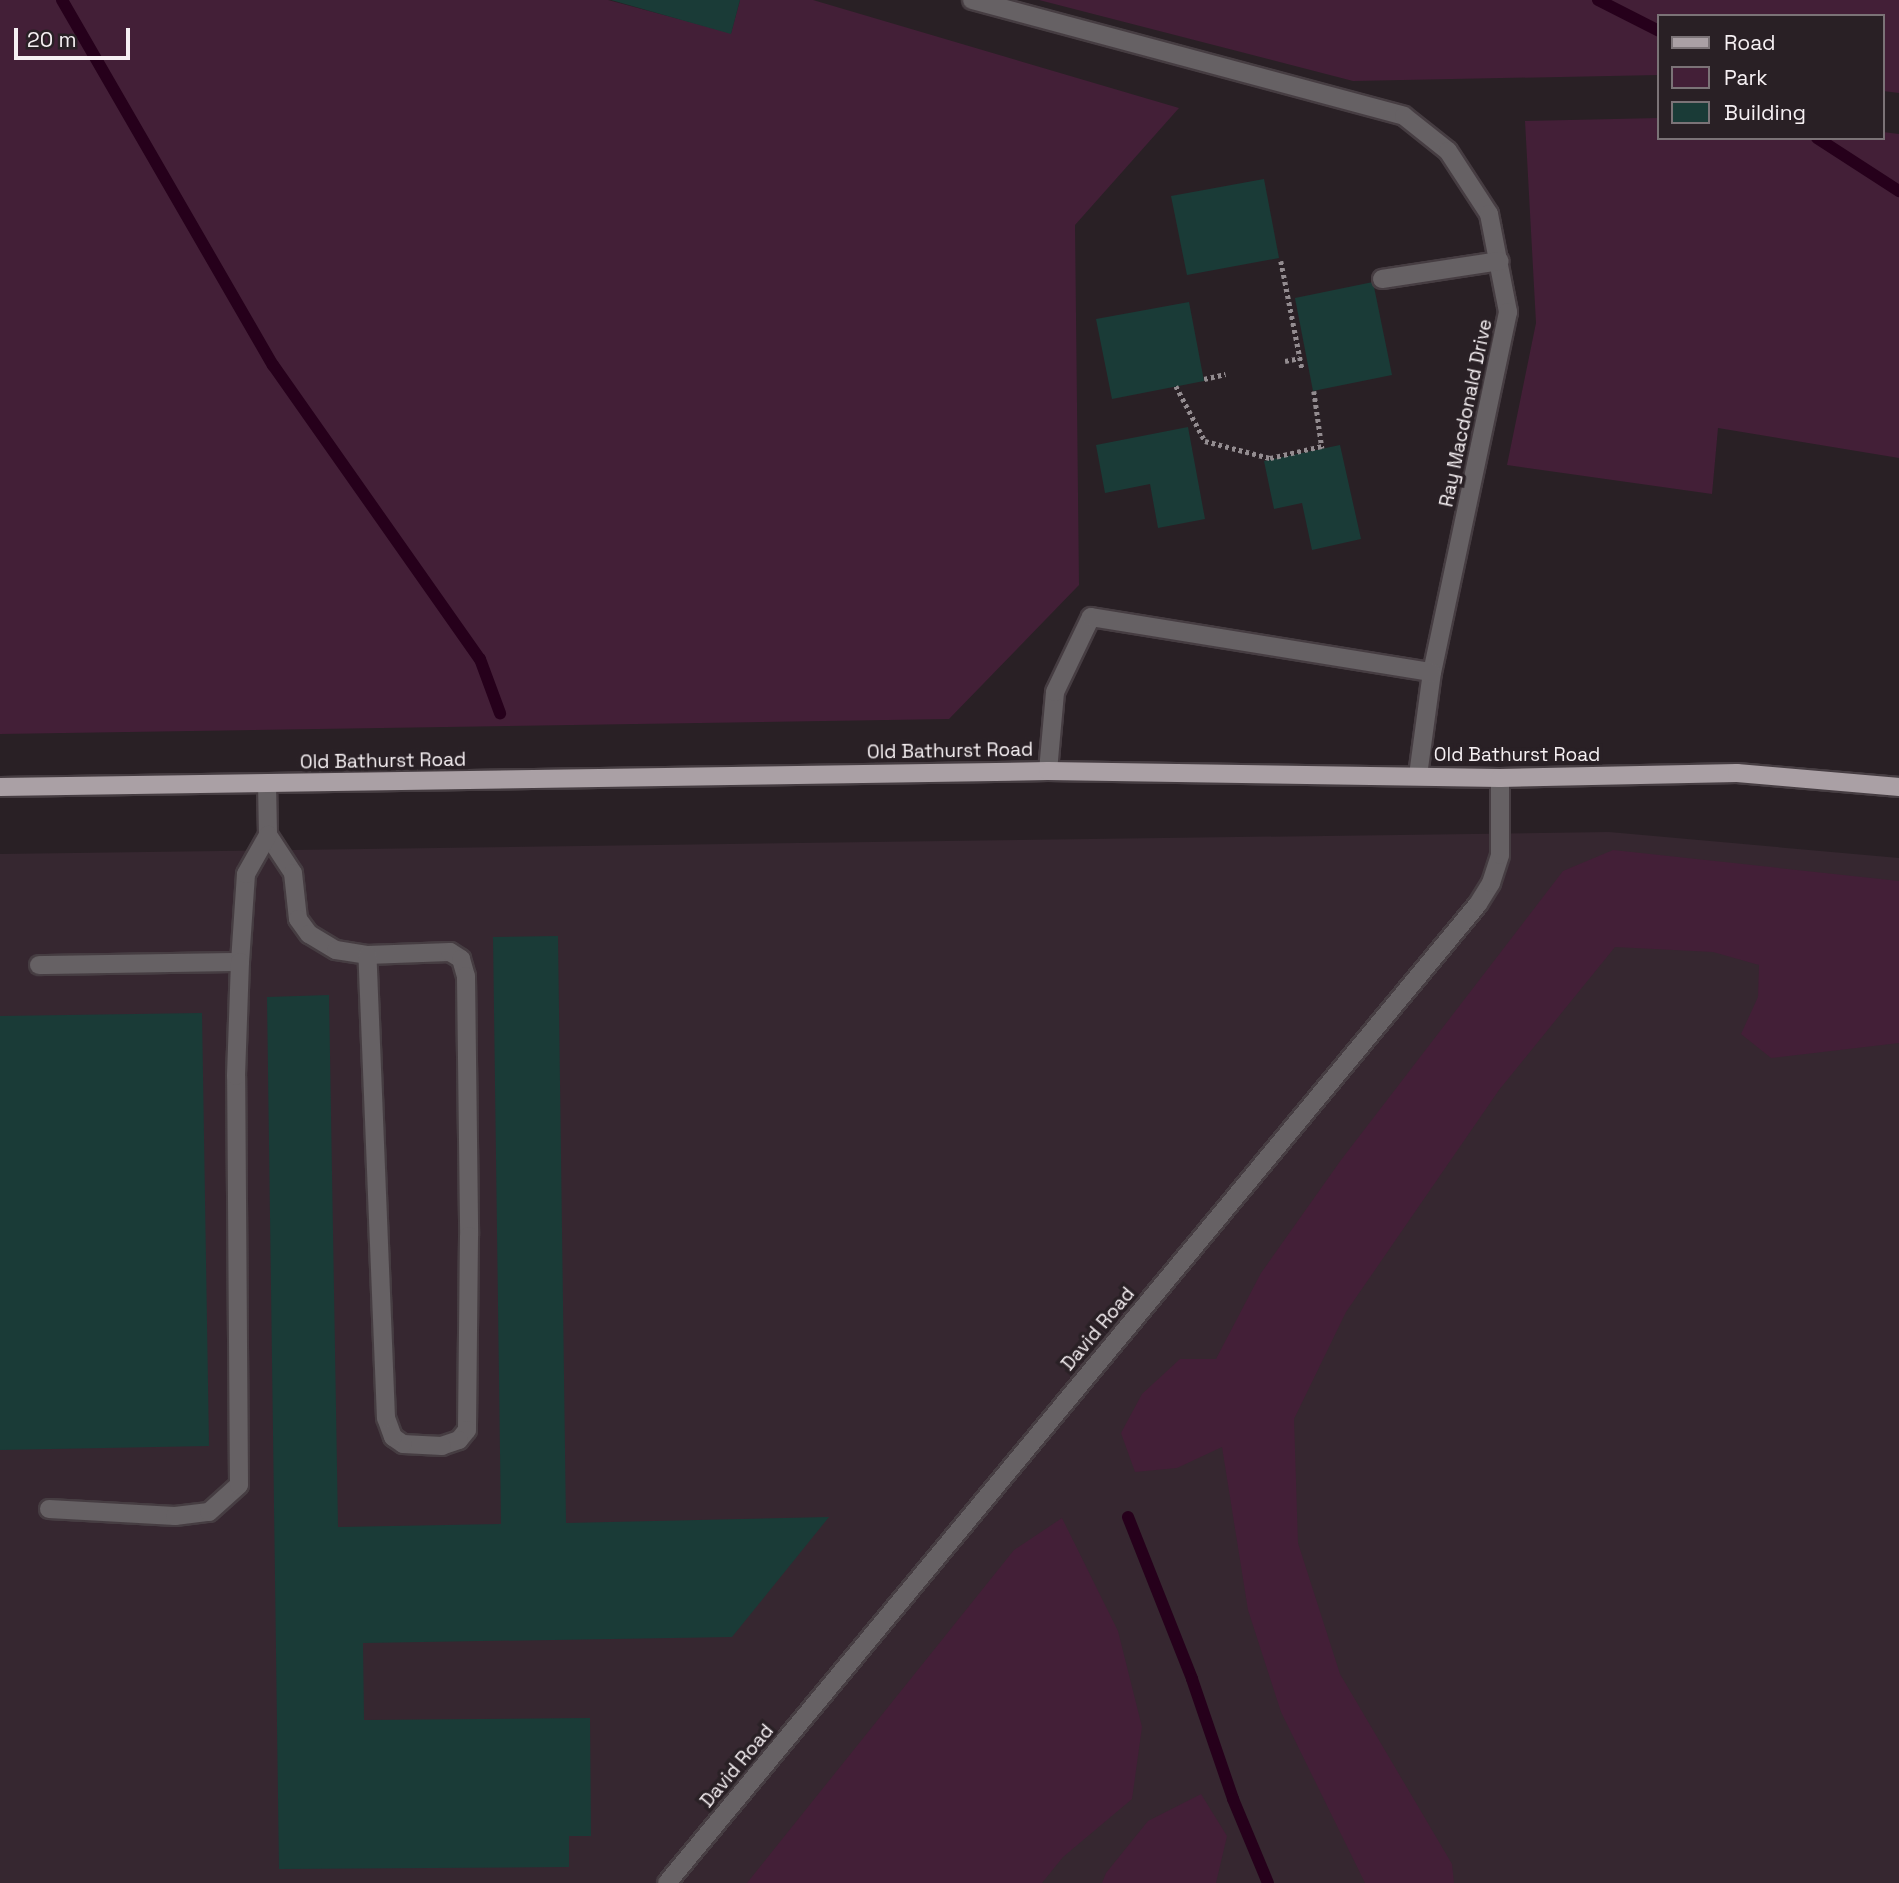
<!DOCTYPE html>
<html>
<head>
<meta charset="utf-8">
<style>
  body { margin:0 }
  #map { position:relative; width:1899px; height:1883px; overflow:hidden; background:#292025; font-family:"Space Grotesk",sans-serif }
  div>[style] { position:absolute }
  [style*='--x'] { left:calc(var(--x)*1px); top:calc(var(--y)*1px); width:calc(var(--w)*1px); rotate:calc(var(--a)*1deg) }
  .built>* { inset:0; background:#362730 }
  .green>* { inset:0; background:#431f37 }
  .stream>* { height:12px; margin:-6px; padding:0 6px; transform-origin:6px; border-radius:6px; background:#26001b }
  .building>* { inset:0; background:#1a3b37 }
  .path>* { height:4.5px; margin-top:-2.25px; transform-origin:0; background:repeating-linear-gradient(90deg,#938c90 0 3.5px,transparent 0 7px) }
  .roads { filter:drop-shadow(2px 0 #463d42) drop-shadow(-2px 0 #463d42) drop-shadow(0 2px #463d42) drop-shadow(0 -2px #463d42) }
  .minor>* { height:18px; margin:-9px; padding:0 9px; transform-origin:9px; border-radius:9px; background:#666164 }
  .major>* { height:18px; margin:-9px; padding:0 9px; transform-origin:9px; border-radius:9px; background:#aaa0a5 }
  span { translate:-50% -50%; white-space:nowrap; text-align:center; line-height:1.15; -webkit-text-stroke:7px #292025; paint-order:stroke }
  .street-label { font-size:19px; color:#f6f0f3 }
  .legend { position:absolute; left:1657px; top:14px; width:228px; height:126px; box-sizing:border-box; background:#292025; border:2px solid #7b7377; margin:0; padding:9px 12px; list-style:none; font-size:21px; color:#f6f0f3 }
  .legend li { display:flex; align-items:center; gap:14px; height:35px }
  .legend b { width:35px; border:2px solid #7b7377 }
  .scale { position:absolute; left:14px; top:28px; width:116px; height:32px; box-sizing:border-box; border:4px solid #f6f0f3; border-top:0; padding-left:9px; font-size:21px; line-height:24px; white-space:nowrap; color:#f6f0f3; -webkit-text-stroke:5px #292025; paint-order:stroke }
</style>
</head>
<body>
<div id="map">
  <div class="built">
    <i style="clip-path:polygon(1609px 832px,1899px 858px,1899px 1883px,0 1883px,0 854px)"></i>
  </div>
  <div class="green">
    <i style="clip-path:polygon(0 0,608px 0,731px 33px,740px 0,813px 0,1179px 108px,1075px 225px,1079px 585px,949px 719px,0 734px)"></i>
    <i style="clip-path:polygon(1039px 0,1899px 0,1899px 93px,1883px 91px,1883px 16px,1659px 16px,1659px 75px,1353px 81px)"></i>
    <i style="clip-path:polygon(1659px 118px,1659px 138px,1883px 138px,1883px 132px,1899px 134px,1899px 458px,1718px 428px,1712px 494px,1507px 465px,1536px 323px,1525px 121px)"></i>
    <i style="clip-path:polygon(1613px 850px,1899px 881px,1899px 1043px,1771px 1058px,1741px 1034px,1758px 997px,1759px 965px,1713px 952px,1615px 947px,1499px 1090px,1346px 1312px,1294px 1419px,1298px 1543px,1340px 1674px,1452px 1864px,1454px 1883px,1365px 1883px,1281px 1712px,1248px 1610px,1222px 1447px,1177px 1468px,1135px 1472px,1121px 1433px,1142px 1394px,1180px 1359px,1216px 1359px,1261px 1273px,1341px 1160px,1563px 871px)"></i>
    <i style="clip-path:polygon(1062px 1518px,1118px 1631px,1142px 1727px,1132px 1799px,1063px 1857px,1042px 1883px,747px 1883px,1014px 1550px)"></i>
    <i style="clip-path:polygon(1201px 1794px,1227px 1836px,1216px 1883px,1102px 1883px,1106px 1873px,1148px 1821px)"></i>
  </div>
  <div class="stream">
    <i style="--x:62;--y:0;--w:422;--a:60"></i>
    <i style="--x:273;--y:365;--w:360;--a:54.9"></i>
    <i style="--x:480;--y:659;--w:58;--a:69.7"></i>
    <i style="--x:1598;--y:0;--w:68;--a:26.9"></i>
    <i style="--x:1817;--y:138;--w:98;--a:32.9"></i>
    <i style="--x:1128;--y:1517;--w:174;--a:68.4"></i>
    <i style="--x:1192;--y:1679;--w:127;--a:71.1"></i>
    <i style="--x:1233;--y:1799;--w:91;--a:67.4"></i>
  </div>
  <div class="building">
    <i style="clip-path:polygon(611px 0,740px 0,731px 34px)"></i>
    <i style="clip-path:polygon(1264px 179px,1279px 258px,1187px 275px,1171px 196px)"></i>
    <i style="clip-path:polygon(1373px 282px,1392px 375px,1313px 391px,1295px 298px)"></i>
    <i style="clip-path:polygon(1189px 302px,1204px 381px,1112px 399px,1096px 319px)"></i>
    <i style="clip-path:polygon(1188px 427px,1205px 519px,1158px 528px,1150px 484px,1105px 493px,1096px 445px)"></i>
    <i style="clip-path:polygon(1340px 445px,1361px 539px,1312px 550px,1302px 503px,1274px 509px,1264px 461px)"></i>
    <i style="clip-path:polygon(558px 936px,566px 1523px,829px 1517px,732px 1637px,363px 1643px,364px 1720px,590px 1718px,591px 1836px,569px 1836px,569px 1867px,279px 1869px,267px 997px,329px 995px,338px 1527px,501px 1524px,493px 937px)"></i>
    <i style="clip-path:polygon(202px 1013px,209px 1446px,0 1450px,0 1016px)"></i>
  </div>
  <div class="path">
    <i style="--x:1281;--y:261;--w:109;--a:78.9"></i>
    <i style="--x:1285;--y:361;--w:15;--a:-11"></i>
    <i style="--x:1204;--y:379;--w:22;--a:-13"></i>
    <i style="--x:1176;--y:386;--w:62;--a:62.2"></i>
    <i style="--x:1205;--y:441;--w:67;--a:14.7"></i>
    <i style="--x:1270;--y:458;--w:53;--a:-13"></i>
    <i style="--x:1314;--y:391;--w:58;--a:82"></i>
  </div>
  <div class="roads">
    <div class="minor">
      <i style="--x:972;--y:0;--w:447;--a:15"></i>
      <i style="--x:1404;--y:116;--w:56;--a:38.5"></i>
      <i style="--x:1448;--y:151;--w:75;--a:56.9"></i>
      <i style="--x:1489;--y:214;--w:100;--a:79"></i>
      <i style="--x:1508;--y:312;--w:368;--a:101.9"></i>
      <i style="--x:1432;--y:672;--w:105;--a:97.7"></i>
      <i style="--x:1382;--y:279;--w:119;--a:-8.7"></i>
      <i style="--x:1048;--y:771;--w:79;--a:-84.9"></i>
      <i style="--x:1055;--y:692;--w:83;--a:-64.4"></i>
      <i style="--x:1091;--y:617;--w:345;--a:9.2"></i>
      <i style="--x:267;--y:783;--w:52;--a:88.9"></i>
      <i style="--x:268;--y:835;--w:45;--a:56.7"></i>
      <i style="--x:293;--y:873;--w:46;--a:83.8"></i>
      <i style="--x:298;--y:919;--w:19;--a:54"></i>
      <i style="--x:309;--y:934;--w:31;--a:31"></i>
      <i style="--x:336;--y:950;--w:31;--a:9"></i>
      <i style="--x:367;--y:955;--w:83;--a:-2.1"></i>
      <i style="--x:450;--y:952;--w:13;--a:32"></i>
      <i style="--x:461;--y:959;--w:18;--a:74"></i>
      <i style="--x:466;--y:976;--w:260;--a:89.3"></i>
      <i style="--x:469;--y:1236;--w:194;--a:90.6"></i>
      <i style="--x:467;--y:1430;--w:13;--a:129"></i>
      <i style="--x:459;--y:1440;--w:18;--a:161"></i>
      <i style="--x:442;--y:1446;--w:39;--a:-177"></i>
      <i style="--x:403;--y:1444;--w:12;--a:-145"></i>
      <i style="--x:393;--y:1437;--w:20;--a:-110"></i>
      <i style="--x:386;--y:1418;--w:463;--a:-92.3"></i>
      <i style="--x:39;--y:965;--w:201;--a:-0.9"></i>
      <i style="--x:240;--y:962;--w:88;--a:-86.1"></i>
      <i style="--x:246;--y:874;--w:45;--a:-60.6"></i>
      <i style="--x:49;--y:1509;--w:126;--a:3.2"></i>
      <i style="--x:175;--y:1516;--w:34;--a:-7"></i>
      <i style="--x:209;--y:1512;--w:40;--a:-42"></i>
      <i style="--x:239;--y:1485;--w:409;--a:-90.4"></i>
      <i style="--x:236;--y:1076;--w:114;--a:-88"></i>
      <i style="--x:667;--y:1883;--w:1271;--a:-50.36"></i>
      <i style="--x:1478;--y:904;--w:25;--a:-58"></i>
      <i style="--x:1491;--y:883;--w:29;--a:-72"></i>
      <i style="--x:1500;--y:855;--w:77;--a:-90"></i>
    </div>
    <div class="major">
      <i style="--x:0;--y:787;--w:1048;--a:-0.87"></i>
      <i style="--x:1048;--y:771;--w:452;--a:0.9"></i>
      <i style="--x:1500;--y:778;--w:237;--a:-1.2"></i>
      <i style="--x:1737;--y:773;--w:163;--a:4.9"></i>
    </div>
  </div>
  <div class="street-label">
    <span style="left:1466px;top:413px;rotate:-78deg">Ray Macdonald Drive</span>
    <span style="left:950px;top:751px;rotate:-1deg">Old Bathurst Road</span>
    <span style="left:1517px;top:755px">Old Bathurst Road</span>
    <span style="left:383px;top:761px;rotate:-1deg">Old Bathurst Road</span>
    <span style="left:1098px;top:1329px;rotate:-50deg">David Road</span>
    <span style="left:737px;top:1766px;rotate:-50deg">David Road</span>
  </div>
  <ul class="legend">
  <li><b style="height:9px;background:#aaa0a5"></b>Road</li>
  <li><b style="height:19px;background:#431f37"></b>Park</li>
  <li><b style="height:19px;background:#1a3b37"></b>Building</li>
  </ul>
  <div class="scale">20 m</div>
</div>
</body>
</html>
